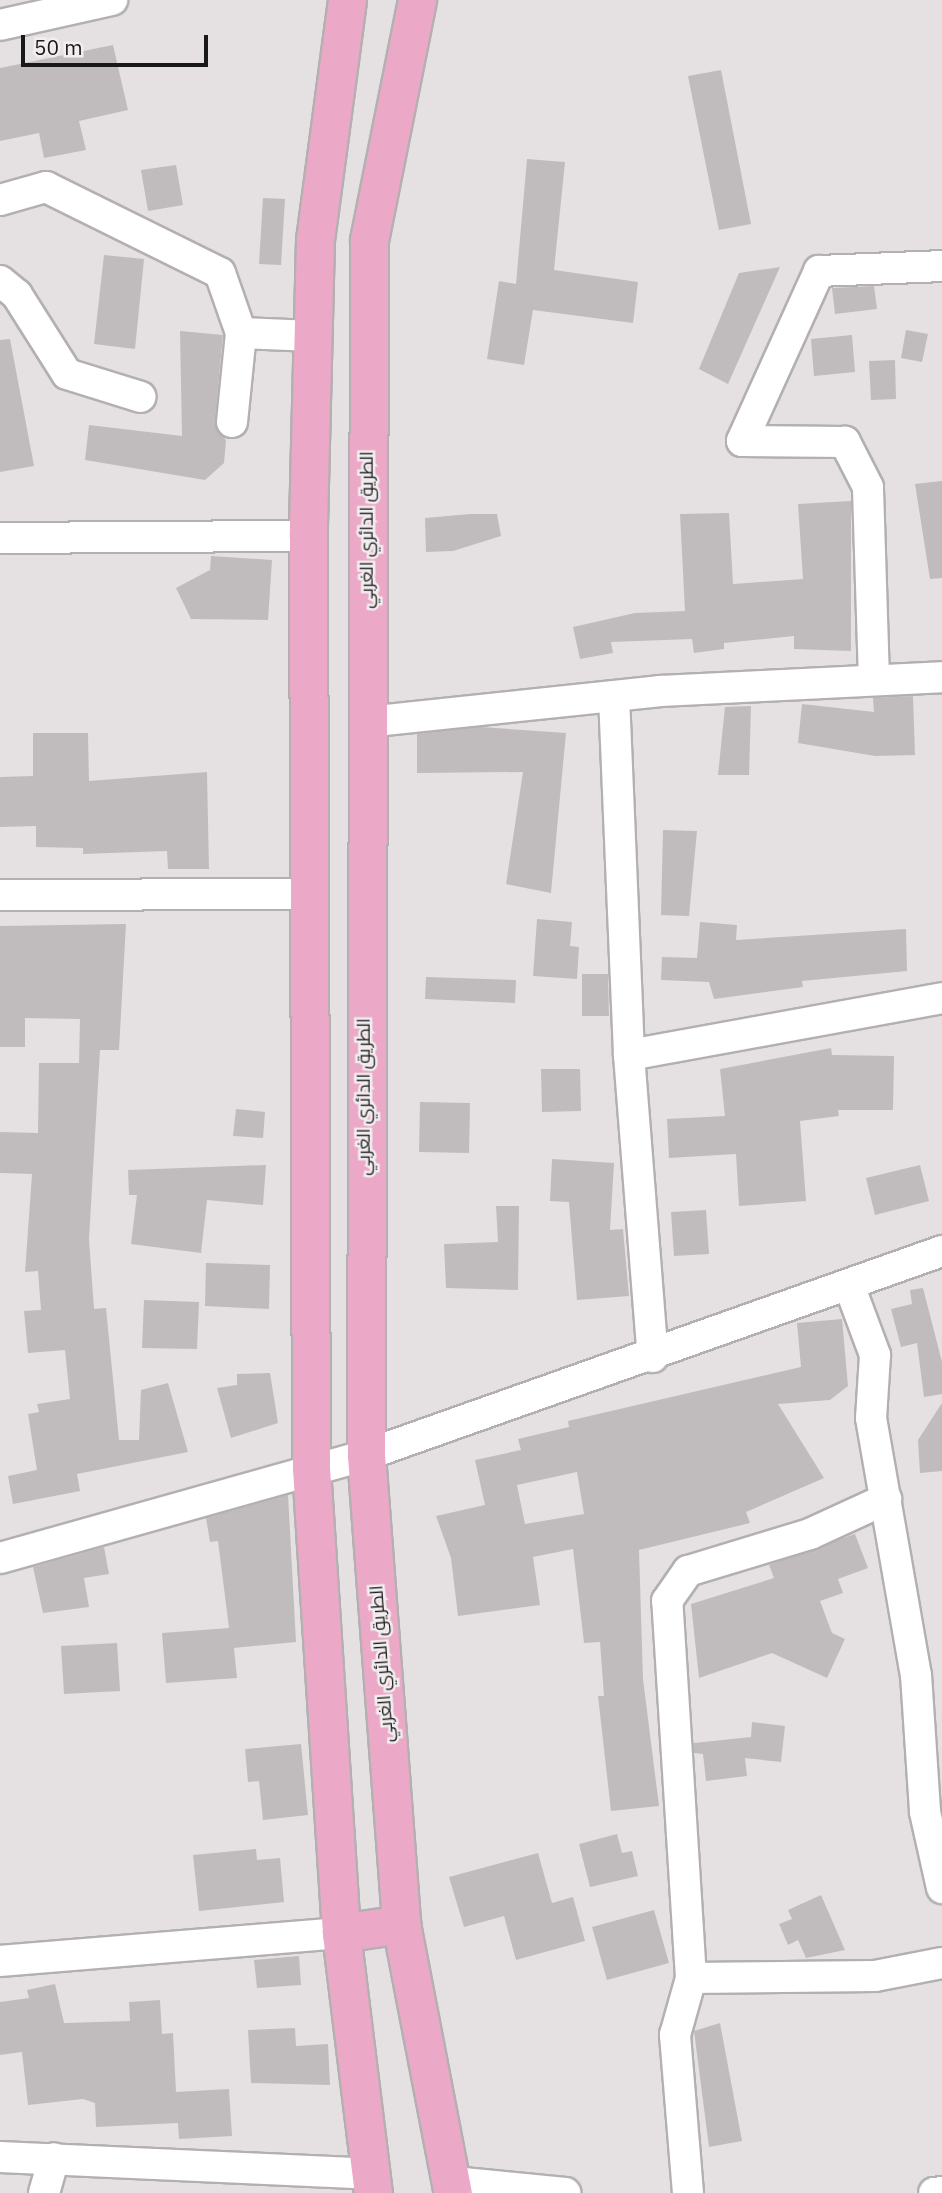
<!DOCTYPE html>
<html>
<head>
<meta charset="utf-8">
<style>
  body { margin:0 }
  #map { position:relative; width:942px; height:2193px; overflow:hidden; background:#e5e1e2; font-family:"IBM Plex Sans",Cairo,sans-serif }
  div>[style] { position:absolute }
  [style*='--x'] { left:calc(var(--x)*1px); top:calc(var(--y)*1px); width:calc(var(--w)*1px); rotate:calc(var(--a)*1deg) }
  .building>* { inset:0; background:#c0bcbd }
  .roads { filter:drop-shadow(2px 0 #b4b0b1) drop-shadow(-2px 0 #b4b0b1) drop-shadow(0 2px #b4b0b1) drop-shadow(0 -2px #b4b0b1) }
  .minor>* { height:30px; margin:-15px; padding:0 15px; transform-origin:15px; border-radius:15px; background:#fff }
  .major>* { height:37px; margin:-18.5px; padding:0 18.5px; transform-origin:18.5px; border-radius:18.5px; background:#eba9c7 }
  span { translate:-50% -50%; white-space:nowrap; text-align:center; line-height:1.15; -webkit-text-stroke:5px #f2eef0; paint-order:stroke }
  .street-label { font-size:18px; color:#1a1919 }
  .scale { position:absolute; left:21px; top:35px; width:187px; height:32px; box-sizing:border-box; border:4px solid #1a1919; border-top:0; padding-left:9px; font-size:21px; line-height:24px; white-space:nowrap; color:#1a1919; -webkit-text-stroke:5px #f2eef0; paint-order:stroke }
</style>
</head>
<body>
<div id="map">
  <div class="building">
    <i style="clip-path:polygon(113px 45px,128px 110px,79px 121px,86px 150px,44px 158px,39px 133px,0 141px,0 68px)"></i>
    <i style="clip-path:polygon(721px 70px,751px 224px,719px 230px,688px 76px)"></i>
    <i style="clip-path:polygon(527px 159px,565px 162px,554px 270px,638px 282px,633px 323px,533px 310px,524px 365px,487px 359px,499px 281px,516px 284px)"></i>
    <i style="clip-path:polygon(176px 165px,183px 205px,148px 211px,141px 170px)"></i>
    <i style="clip-path:polygon(263px 198px,285px 199px,281px 265px,259px 264px)"></i>
    <i style="clip-path:polygon(104px 255px,144px 259px,135px 349px,94px 344px)"></i>
    <i style="clip-path:polygon(780px 267px,728px 384px,699px 369px,739px 273px)"></i>
    <i style="clip-path:polygon(874px 286px,877px 309px,835px 314px,832px 288px)"></i>
    <i style="clip-path:polygon(906px 330px,928px 334px,922px 362px,901px 358px)"></i>
    <i style="clip-path:polygon(180px 331px,223px 335px,215px 420px,226px 441px,224px 463px,205px 480px,85px 460px,89px 425px,182px 436px)"></i>
    <i style="clip-path:polygon(852px 335px,855px 372px,814px 376px,811px 339px)"></i>
    <i style="clip-path:polygon(10px 339px,34px 466px,0 472px,0 340px)"></i>
    <i style="clip-path:polygon(895px 360px,896px 399px,871px 400px,869px 361px)"></i>
    <i style="clip-path:polygon(942px 481px,942px 578px,930px 579px,915px 484px)"></i>
    <i style="clip-path:polygon(851px 501px,851px 651px,794px 649px,794px 636px,724px 643px,724px 649px,694px 653px,692px 639px,611px 642px,613px 653px,580px 659px,573px 627px,635px 613px,685px 611px,680px 514px,729px 513px,733px 584px,803px 579px,798px 504px)"></i>
    <i style="clip-path:polygon(470px 514px,497px 514px,501px 536px,453px 551px,426px 552px,425px 518px)"></i>
    <i style="clip-path:polygon(211px 556px,272px 560px,268px 620px,191px 619px,176px 588px,210px 570px)"></i>
    <i style="clip-path:polygon(913px 696px,915px 755px,875px 756px,798px 743px,802px 704px,874px 712px,873px 698px)"></i>
    <i style="clip-path:polygon(751px 706px,749px 775px,718px 775px,725px 707px)"></i>
    <i style="clip-path:polygon(481px 727px,566px 733px,551px 893px,506px 884px,523px 772px,417px 773px,417px 734px)"></i>
    <i style="clip-path:polygon(33px 733px,88px 733px,89px 781px,207px 772px,209px 869px,168px 869px,167px 851px,83px 854px,83px 848px,36px 847px,36px 826px,0 827px,0 777px,33px 776px)"></i>
    <i style="clip-path:polygon(663px 830px,697px 831px,689px 916px,661px 915px)"></i>
    <i style="clip-path:polygon(537px 919px,572px 922px,570px 946px,579px 947px,577px 979px,533px 976px)"></i>
    <i style="clip-path:polygon(700px 922px,737px 925px,736px 940px,906px 929px,907px 971px,802px 981px,803px 987px,714px 999px,709px 982px,661px 980px,662px 957px,697px 958px)"></i>
    <i style="clip-path:polygon(126px 924px,119px 1050px,100px 1050px,89px 1239px,94px 1309px,106px 1308px,119px 1440px,139px 1440px,141px 1390px,168px 1383px,188px 1452px,77px 1474px,80px 1491px,13px 1504px,8px 1476px,37px 1470px,28px 1414px,39px 1412px,37px 1404px,70px 1399px,65px 1350px,28px 1353px,24px 1311px,41px 1310px,38px 1271px,25px 1272px,32px 1174px,0 1173px,0 1132px,38px 1133px,39px 1063px,79px 1063px,80px 1019px,25px 1018px,25px 1047px,0 1047px,0 926px)"></i>
    <i style="clip-path:polygon(582px 974px,608px 974px,609px 1016px,582px 1016px)"></i>
    <i style="clip-path:polygon(426px 977px,516px 980px,515px 1003px,425px 999px)"></i>
    <i style="clip-path:polygon(831px 1048px,832px 1055px,894px 1056px,893px 1110px,838px 1110px,839px 1116px,800px 1121px,806px 1201px,739px 1206px,736px 1154px,669px 1158px,667px 1119px,725px 1116px,720px 1069px)"></i>
    <i style="clip-path:polygon(541px 1069px,580px 1069px,581px 1111px,542px 1112px)"></i>
    <i style="clip-path:polygon(420px 1102px,470px 1103px,469px 1153px,419px 1152px)"></i>
    <i style="clip-path:polygon(236px 1109px,265px 1112px,263px 1138px,233px 1136px)"></i>
    <i style="clip-path:polygon(552px 1159px,614px 1163px,610px 1230px,623px 1229px,629px 1296px,577px 1300px,569px 1202px,550px 1201px)"></i>
    <i style="clip-path:polygon(266px 1165px,263px 1205px,207px 1200px,201px 1253px,131px 1244px,137px 1195px,129px 1195px,128px 1170px)"></i>
    <i style="clip-path:polygon(920px 1165px,929px 1201px,875px 1215px,866px 1178px)"></i>
    <i style="clip-path:polygon(496px 1206px,519px 1206px,518px 1290px,446px 1288px,444px 1244px,498px 1242px)"></i>
    <i style="clip-path:polygon(706px 1210px,709px 1254px,674px 1256px,671px 1212px)"></i>
    <i style="clip-path:polygon(206px 1263px,270px 1265px,269px 1309px,205px 1306px)"></i>
    <i style="clip-path:polygon(923px 1288px,942px 1362px,942px 1394px,924px 1397px,917px 1343px,901px 1347px,891px 1309px,912px 1304px,910px 1290px)"></i>
    <i style="clip-path:polygon(144px 1300px,199px 1302px,197px 1349px,142px 1348px)"></i>
    <i style="clip-path:polygon(evenodd,842px 1319px,848px 1386px,830px 1400px,778px 1404px,824px 1478px,746px 1512px,750px 1523px,639px 1550px,643px 1679px,659px 1806px,611px 1811px,598px 1696px,604px 1696px,600px 1642px,584px 1643px,573px 1549px,533px 1557px,540px 1605px,458px 1616px,451px 1558px,436px 1516px,485px 1505px,475px 1460px,521px 1450px,518px 1439px,569px 1427px,568px 1421px,801px 1367px,797px 1323px,842px 1319px,577px 1472px,584px 1514px,525px 1524px,517px 1485px,577px 1472px)"></i>
    <i style="clip-path:polygon(270px 1373px,278px 1423px,231px 1438px,217px 1388px,237px 1385px,237px 1374px)"></i>
    <i style="clip-path:polygon(942px 1403px,942px 1471px,920px 1473px,918px 1440px)"></i>
    <i style="clip-path:polygon(288px 1495px,296px 1642px,234px 1648px,237px 1678px,166px 1683px,162px 1633px,229px 1628px,218px 1541px,210px 1542px,206px 1518px)"></i>
    <i style="clip-path:polygon(855px 1534px,868px 1568px,838px 1579px,843px 1593px,820px 1601px,832px 1633px,845px 1639px,827px 1678px,772px 1653px,699px 1678px,691px 1604px,774px 1578px,769px 1565px)"></i>
    <i style="clip-path:polygon(104px 1547px,109px 1574px,84px 1578px,89px 1607px,43px 1613px,33px 1567px)"></i>
    <i style="clip-path:polygon(117px 1643px,120px 1691px,64px 1694px,61px 1646px)"></i>
    <i style="clip-path:polygon(752px 1722px,785px 1726px,781px 1762px,745px 1758px,747px 1776px,706px 1781px,703px 1754px,694px 1753px,694px 1743px,751px 1737px)"></i>
    <i style="clip-path:polygon(301px 1744px,308px 1815px,263px 1820px,259px 1781px,248px 1782px,245px 1749px)"></i>
    <i style="clip-path:polygon(617px 1834px,622px 1853px,632px 1851px,638px 1876px,590px 1887px,579px 1844px)"></i>
    <i style="clip-path:polygon(256px 1849px,257px 1860px,280px 1858px,284px 1902px,199px 1911px,193px 1855px)"></i>
    <i style="clip-path:polygon(538px 1853px,552px 1903px,573px 1897px,585px 1941px,516px 1960px,504px 1916px,464px 1927px,449px 1877px)"></i>
    <i style="clip-path:polygon(821px 1895px,845px 1950px,806px 1958px,798px 1940px,788px 1945px,779px 1924px,792px 1919px,788px 1910px)"></i>
    <i style="clip-path:polygon(654px 1910px,669px 1963px,607px 1980px,592px 1927px)"></i>
    <i style="clip-path:polygon(299px 1956px,301px 1985px,257px 1988px,254px 1960px)"></i>
    <i style="clip-path:polygon(55px 1984px,64px 2023px,130px 2021px,129px 2002px,160px 2000px,162px 2034px,173px 2033px,176px 2092px,229px 2089px,232px 2136px,179px 2139px,178px 2123px,96px 2127px,95px 2103px,83px 2099px,28px 2105px,22px 2052px,0 2055px,0 2002px,29px 1998px,27px 1990px)"></i>
    <i style="clip-path:polygon(720px 2023px,742px 2141px,709px 2147px,694px 2031px)"></i>
    <i style="clip-path:polygon(295px 2028px,296px 2046px,328px 2044px,330px 2085px,251px 2083px,248px 2030px)"></i>
  </div>
  <div class="roads">
    <div class="minor">
      <i style="--x:0;--y:25;--w:115;--a:-12.6"></i>
      <i style="--x:0;--y:200;--w:48;--a:-15.8"></i>
      <i style="--x:46;--y:187;--w:194;--a:26.3"></i>
      <i style="--x:220;--y:273;--w:64;--a:70.7"></i>
      <i style="--x:241;--y:333;--w:72;--a:2.4"></i>
      <i style="--x:0;--y:281;--w:22;--a:39"></i>
      <i style="--x:17;--y:295;--w:93;--a:57.7"></i>
      <i style="--x:67;--y:374;--w:77;--a:17.3"></i>
      <i style="--x:232;--y:422;--w:89;--a:-84.2"></i>
      <i style="--x:0;--y:538;--w:308;--a:-0.4"></i>
      <i style="--x:874;--y:680;--w:193;--a:-91.8"></i>
      <i style="--x:868;--y:487;--w:51;--a:-117.1"></i>
      <i style="--x:845;--y:442;--w:103;--a:-179.4"></i>
      <i style="--x:742;--y:441;--w:187;--a:-65.6"></i>
      <i style="--x:819;--y:271;--w:123;--a:-2.3"></i>
      <i style="--x:614;--y:696;--w:359;--a:87.6"></i>
      <i style="--x:629;--y:1055;--w:303;--a:85.5"></i>
      <i style="--x:366;--y:722;--w:296;--a:-6"></i>
      <i style="--x:660;--y:691;--w:282;--a:-2.8"></i>
      <i style="--x:0;--y:895;--w:307;--a:-0.2"></i>
      <i style="--x:629;--y:1055;--w:318;--a:-10.3"></i>
      <i style="--x:849;--y:1285;--w:75;--a:69.6"></i>
      <i style="--x:875;--y:1355;--w:63;--a:93.6"></i>
      <i style="--x:871;--y:1418;--w:261;--a:80.1"></i>
      <i style="--x:916;--y:1675;--w:137;--a:86.2"></i>
      <i style="--x:925;--y:1812;--w:78;--a:77.4"></i>
      <i style="--x:0;--y:1558;--w:380;--a:-15.7"></i>
      <i style="--x:366;--y:1455;--w:611;--a:-19.5"></i>
      <i style="--x:0;--y:1961;--w:342;--a:-4.7"></i>
      <i style="--x:691;--y:1978;--w:184;--a:-0.6"></i>
      <i style="--x:875;--y:1976;--w:68;--a:-11"></i>
      <i style="--x:0;--y:2157;--w:371;--a:2.6"></i>
      <i style="--x:453;--y:2182;--w:113;--a:5.6"></i>
      <i style="--x:44;--y:2193;--w:36;--a:-74"></i>
      <i style="--x:688;--y:2193;--w:159;--a:-94.7"></i>
      <i style="--x:675;--y:2035;--w:59;--a:-74.3"></i>
      <i style="--x:691;--y:1978;--w:378;--a:-93.6"></i>
      <i style="--x:667;--y:1601;--w:37;--a:-55"></i>
      <i style="--x:688;--y:1571;--w:127;--a:-16.9"></i>
      <i style="--x:810;--y:1534;--w:84;--a:-24.7"></i>
      <i style="--x:934;--y:2193;--w:8;--a:-7"></i>
    </div>
    <div class="major">
      <i style="--x:347;--y:0;--w:241;--a:97.6"></i>
      <i style="--x:315;--y:239;--w:297;--a:91.4"></i>
      <i style="--x:308;--y:536;--w:932;--a:89.82"></i>
      <i style="--x:311;--y:1468;--w:466;--a:86.3"></i>
      <i style="--x:341;--y:1933;--w:262;--a:83"></i>
      <i style="--x:417;--y:0;--w:245;--a:101.3"></i>
      <i style="--x:369;--y:240;--w:1215;--a:90.14"></i>
      <i style="--x:366;--y:1455;--w:470;--a:85.7"></i>
      <i style="--x:401;--y:1924;--w:274;--a:79.1"></i>
      <i style="--x:341;--y:1933;--w:61;--a:-8.5"></i>
    </div>
  </div>
  <div class="street-label">
    <span style="left:367px;top:530px;rotate:-90deg">الطريق الدائري الغربي</span>
    <span style="left:364px;top:1097px;rotate:-90deg">الطريق الدائري الغربي</span>
    <span style="left:382px;top:1664px;rotate:-94deg">الطريق الدائري الغربي</span>
  </div>
  <div class="scale">50 m</div>
</div>
</body>
</html>
